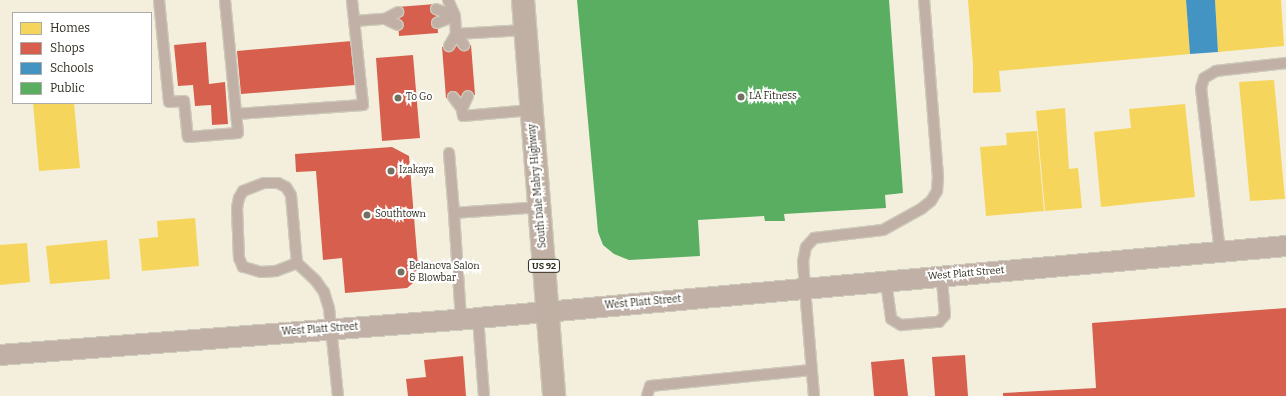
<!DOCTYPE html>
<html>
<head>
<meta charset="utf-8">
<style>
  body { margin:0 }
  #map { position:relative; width:1286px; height:396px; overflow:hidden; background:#f3efdc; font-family:Bitter,serif }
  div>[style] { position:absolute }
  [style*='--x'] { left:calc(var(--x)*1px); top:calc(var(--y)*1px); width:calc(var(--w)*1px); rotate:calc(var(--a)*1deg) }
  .homes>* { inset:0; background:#f6d55c }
  .shops>* { inset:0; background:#d6604d }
  .schools>* { inset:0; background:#4393c3 }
  .public>* { inset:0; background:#5aae61 }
  .roads { filter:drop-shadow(1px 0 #cecabb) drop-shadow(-1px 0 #cecabb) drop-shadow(0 1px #cecabb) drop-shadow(0 -1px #cecabb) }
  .lane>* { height:10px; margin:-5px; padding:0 5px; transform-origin:5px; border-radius:5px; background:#c1b0a6 }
  .street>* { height:20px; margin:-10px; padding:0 10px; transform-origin:10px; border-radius:10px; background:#c1b0a6 }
  .primary>* { height:22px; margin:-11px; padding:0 11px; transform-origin:11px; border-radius:11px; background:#c0b0a3 }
  .dots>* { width:11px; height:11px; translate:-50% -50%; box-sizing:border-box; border:2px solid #fff; border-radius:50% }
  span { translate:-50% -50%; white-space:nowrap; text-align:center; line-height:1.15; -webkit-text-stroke:4px #fff; paint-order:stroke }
  .shield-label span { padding:1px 3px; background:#fff; border:1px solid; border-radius:3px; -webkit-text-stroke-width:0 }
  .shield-label { font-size:9px; color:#2f2c1e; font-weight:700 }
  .poi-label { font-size:10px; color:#2f2c1e }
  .left { translate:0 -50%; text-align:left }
  .street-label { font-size:10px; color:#2f2c1e }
  .legend { position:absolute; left:12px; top:12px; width:140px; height:92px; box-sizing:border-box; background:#fff; border:1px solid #acaba5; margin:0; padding:5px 7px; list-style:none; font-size:12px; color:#2f2c1e }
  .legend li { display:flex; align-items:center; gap:8px; height:20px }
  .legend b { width:20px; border:1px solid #acaba5 }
</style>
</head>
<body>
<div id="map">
  <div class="homes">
    <i style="clip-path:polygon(968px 0,1186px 0,1190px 54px,999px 71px,1001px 92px,973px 93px,973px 65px)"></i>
    <i style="clip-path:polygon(1215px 0,1281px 0,1284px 46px,1218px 52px)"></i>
    <i style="clip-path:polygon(1274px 80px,1285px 199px,1250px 201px,1239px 82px)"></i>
    <i style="clip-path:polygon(33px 103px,74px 103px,80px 168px,39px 171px)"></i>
    <i style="clip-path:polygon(1185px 104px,1195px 197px,1101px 207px,1094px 132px,1131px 128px,1129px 109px)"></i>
    <i style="clip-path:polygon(1065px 108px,1069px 169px,1078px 168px,1082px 208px,1045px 211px,1036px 111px)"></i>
    <i style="clip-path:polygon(1037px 131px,1044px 211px,986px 216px,980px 147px,1007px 145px,1006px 133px)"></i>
    <i style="clip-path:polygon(195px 218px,199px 266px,142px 271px,139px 239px,158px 237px,157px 221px)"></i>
    <i style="clip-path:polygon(107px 240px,110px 279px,50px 284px,46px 246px)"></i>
    <i style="clip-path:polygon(27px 243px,30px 282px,0 285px,0 245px)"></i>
  </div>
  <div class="shops">
    <i style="clip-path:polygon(436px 4px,438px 33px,399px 36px,397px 7px)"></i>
    <i style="clip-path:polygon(352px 41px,355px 85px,241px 94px,237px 51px)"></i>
    <i style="clip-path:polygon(206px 42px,209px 84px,225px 82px,228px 124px,212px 125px,211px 105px,195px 106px,193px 85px,178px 86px,174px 45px)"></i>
    <i style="clip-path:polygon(471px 45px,475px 95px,446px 98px,442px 47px)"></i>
    <i style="clip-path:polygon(413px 55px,420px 138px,382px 141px,376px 58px)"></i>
    <i style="clip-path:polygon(392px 147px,409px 156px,419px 278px,407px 288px,345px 293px,342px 258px,323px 260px,316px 171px,296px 172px,295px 154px)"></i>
    <i style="clip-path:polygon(1286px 308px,1286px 396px,1003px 396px,1003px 393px,1096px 388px,1092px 323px)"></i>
    <i style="clip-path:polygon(965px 355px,968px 396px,935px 396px,932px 357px)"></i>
    <i style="clip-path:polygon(463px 356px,466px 396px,408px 396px,406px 379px,426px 377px,424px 360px)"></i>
    <i style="clip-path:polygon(904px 359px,908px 396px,874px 396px,871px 362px)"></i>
  </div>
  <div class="schools">
    <i style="clip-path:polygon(1186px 0,1215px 0,1218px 52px,1190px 54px)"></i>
  </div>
  <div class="public">
    <i style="clip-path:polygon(577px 0,889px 0,903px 193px,885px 195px,886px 208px,784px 214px,785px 221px,765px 221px,764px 216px,698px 220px,700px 256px,629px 260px,614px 254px,603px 245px,598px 232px)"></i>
  </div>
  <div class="roads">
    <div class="lane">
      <i style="--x:159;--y:0;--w:102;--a:84.4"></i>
      <i style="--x:169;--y:102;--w:15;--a:-4"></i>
      <i style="--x:184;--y:101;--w:36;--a:84"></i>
      <i style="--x:188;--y:137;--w:50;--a:-4.6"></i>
      <i style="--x:238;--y:133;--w:134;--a:-95.6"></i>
      <i style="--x:448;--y:0;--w:17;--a:66"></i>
      <i style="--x:436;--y:9;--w:20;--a:20"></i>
      <i style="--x:385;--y:19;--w:15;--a:-28"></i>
      <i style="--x:354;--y:21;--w:31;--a:-4"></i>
      <i style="--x:385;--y:19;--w:14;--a:25"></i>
      <i style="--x:437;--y:23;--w:19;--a:-21"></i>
      <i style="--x:455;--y:16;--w:18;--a:87"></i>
      <i style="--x:456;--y:34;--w:14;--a:120"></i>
      <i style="--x:456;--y:34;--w:69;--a:-3.3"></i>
      <i style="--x:456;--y:34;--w:14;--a:54"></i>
      <i style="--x:453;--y:97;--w:15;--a:53"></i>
      <i style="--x:462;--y:109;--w:7;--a:82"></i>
      <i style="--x:463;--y:116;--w:69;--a:-5"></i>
      <i style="--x:462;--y:109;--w:14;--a:-65"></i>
      <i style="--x:236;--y:114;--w:127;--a:-4.1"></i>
      <i style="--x:363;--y:105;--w:106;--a:-96"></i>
      <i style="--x:449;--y:153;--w:60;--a:85.2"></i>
      <i style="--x:1220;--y:252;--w:165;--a:-96.6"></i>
      <i style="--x:1201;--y:88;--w:10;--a:-73"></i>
      <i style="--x:1204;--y:78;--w:14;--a:-30"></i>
      <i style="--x:1216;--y:71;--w:70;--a:-6.5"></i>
      <i style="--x:297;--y:263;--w:22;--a:159"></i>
      <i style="--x:276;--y:271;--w:15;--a:176"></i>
      <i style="--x:261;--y:272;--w:19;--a:-164"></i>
      <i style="--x:243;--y:267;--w:10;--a:-114"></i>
      <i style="--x:239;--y:258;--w:50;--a:-92.3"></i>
      <i style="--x:237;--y:208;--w:10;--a:-79"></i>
      <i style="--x:239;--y:198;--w:8;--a:-60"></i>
      <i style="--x:243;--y:191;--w:22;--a:-21"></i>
      <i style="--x:264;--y:183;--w:14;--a:0"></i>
      <i style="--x:278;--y:183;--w:9;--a:27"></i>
      <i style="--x:286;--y:187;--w:9;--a:58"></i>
      <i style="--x:291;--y:195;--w:68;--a:85"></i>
      <i style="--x:297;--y:263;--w:26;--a:43"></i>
      <i style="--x:316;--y:281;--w:14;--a:54"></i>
      <i style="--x:324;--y:292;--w:17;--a:73"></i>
      <i style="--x:329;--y:308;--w:88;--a:84.2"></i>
      <i style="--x:886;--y:282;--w:37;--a:82"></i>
      <i style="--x:891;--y:319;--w:12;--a:31"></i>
      <i style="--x:901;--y:325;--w:38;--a:-5"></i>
      <i style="--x:939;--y:322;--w:9;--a:-49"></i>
      <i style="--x:945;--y:315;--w:38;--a:-95"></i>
      <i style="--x:478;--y:318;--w:78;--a:85.6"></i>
      <i style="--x:461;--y:319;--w:106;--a:-93.8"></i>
      <i style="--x:454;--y:213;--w:86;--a:-4"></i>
      <i style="--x:647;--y:396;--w:10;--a:-73"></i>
      <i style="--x:650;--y:386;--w:162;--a:-5.7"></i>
      <i style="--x:814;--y:396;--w:107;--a:-94.8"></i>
      <i style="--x:805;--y:289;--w:27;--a:-94"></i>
      <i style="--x:803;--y:262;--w:15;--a:-79"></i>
      <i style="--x:806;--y:247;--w:12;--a:-48"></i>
      <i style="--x:814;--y:238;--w:69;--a:-6.6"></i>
      <i style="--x:883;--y:230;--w:43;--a:-28.9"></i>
      <i style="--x:921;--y:209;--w:13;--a:-39"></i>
      <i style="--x:931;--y:201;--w:12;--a:-59"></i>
      <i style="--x:937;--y:191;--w:14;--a:-86"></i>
      <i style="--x:938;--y:177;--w:178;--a:-94.5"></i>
    </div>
    <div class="street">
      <i style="--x:0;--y:355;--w:479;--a:-4.4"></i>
      <i style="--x:478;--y:318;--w:811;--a:-5.09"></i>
    </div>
    <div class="primary">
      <i style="--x:523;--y:0;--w:397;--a:85.5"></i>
    </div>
  </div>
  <div class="dots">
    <i style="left:741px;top:97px;background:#747060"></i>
    <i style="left:398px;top:98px;background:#747060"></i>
    <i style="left:391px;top:171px;background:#747060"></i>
    <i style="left:367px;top:215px;background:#747060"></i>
    <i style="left:401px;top:272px;background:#747060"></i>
  </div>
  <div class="shield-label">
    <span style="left:544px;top:266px">US 92</span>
  </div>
  <div class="poi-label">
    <span class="left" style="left:749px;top:97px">LA Fitness</span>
    <span class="left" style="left:406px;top:98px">To Go</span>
    <span class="left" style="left:399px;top:171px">Izakaya</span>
    <span class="left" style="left:375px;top:215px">Southtown</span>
    <span class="left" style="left:409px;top:272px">Belanova Salon<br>&amp; Blowbar</span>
  </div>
  <div class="street-label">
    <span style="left:538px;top:186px;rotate:-95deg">South Dale Mabry Highway</span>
    <span style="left:966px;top:274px;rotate:-5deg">West Platt Street</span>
    <span style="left:643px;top:303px;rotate:-5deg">West Platt Street</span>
    <span style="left:320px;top:330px;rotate:-4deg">West Platt Street</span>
  </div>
  <ul class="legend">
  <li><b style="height:11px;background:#f6d55c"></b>Homes</li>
  <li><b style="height:11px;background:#d6604d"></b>Shops</li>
  <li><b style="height:11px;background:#4393c3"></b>Schools</li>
  <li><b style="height:11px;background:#5aae61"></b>Public</li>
  </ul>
</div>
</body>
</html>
